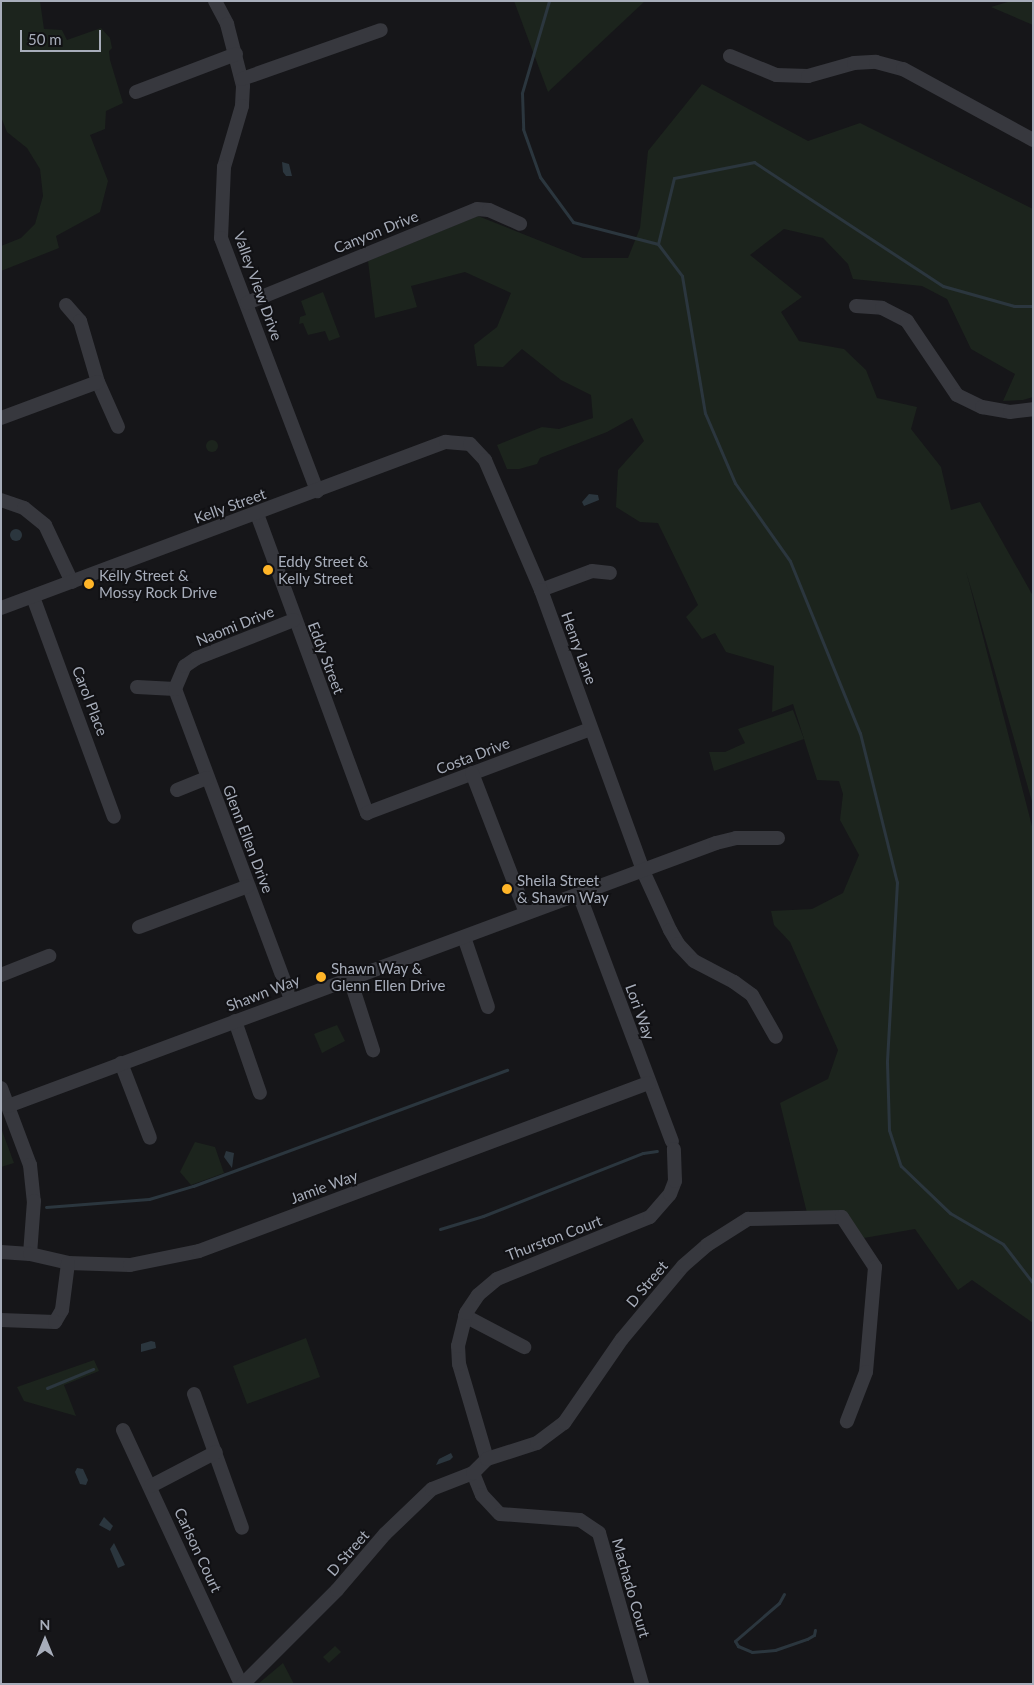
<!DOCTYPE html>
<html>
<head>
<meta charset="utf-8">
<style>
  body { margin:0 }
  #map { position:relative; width:1034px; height:1685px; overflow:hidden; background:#161619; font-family:Lato,sans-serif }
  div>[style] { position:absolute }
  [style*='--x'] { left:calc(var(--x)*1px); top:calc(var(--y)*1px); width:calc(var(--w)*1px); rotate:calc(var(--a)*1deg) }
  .green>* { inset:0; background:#1c241d }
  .round { border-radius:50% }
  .water>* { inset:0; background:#2b363e }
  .stream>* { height:3px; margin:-1.5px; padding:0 1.5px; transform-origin:1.5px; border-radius:1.5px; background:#2b363e }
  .minor>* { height:14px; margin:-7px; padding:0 7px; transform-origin:7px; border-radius:7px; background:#37383e }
  .dots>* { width:14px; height:14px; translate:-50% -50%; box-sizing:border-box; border:2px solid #111114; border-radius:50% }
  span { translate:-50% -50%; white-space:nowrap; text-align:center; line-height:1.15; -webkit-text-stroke:4px #111114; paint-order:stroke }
  .street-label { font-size:15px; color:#a7adba }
  .poi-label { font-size:15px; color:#a7adba }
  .left { translate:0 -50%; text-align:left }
  .frame { position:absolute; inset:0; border:2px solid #a7adba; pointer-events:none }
  .north { position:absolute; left:20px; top:1615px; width:50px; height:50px; -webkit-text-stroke:4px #111114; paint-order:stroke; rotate:0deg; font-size:14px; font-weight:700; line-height:20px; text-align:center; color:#a7adba }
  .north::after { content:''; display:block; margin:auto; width:18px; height:22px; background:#a7adba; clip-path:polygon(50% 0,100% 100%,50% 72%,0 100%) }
  .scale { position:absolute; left:20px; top:30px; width:81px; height:22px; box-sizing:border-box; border:2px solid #a7adba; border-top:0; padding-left:6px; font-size:15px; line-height:18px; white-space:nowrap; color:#a7adba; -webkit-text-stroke:4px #111114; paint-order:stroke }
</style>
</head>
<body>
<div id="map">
  <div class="green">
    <i style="clip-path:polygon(1px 1px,40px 1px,44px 29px,62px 30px,67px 40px,101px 28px,110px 38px,112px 48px,109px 51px,110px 60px,123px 103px,106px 111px,105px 129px,90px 135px,108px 181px,100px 212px,56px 236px,59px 248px,1px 271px,1px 246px,21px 238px,35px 224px,43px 196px,40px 169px,27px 148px,7px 132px,1px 117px)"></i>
    <i style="clip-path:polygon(514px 1px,645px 1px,548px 92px)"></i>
    <i style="clip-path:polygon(1011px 1px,1033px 1px,1033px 25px,991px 7px)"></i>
    <i style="clip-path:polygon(702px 84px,808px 141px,860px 123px,1033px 209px,1033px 397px,1023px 400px,1003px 401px,1015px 374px,971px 349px,947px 299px,922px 286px,853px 279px,848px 264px,823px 238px,784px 229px,750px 255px,802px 297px,781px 312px,799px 341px,844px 349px,866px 370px,877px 398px,917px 407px,911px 429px,941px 467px,951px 510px,980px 502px,1033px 596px,1033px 805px,966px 571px,1033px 830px,1033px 1323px,972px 1280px,958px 1290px,915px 1229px,864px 1238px,845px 1212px,807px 1213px,780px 1103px,828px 1079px,838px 1050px,790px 942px,774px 925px,771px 911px,812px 909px,843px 893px,859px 855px,840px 820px,843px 794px,839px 781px,817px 780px,793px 704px,772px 712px,774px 666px,726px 652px,715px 633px,702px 639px,686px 617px,698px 605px,658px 523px,640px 522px,616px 507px,618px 470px,644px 441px,632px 418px,607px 432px,540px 458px,537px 464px,519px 469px,507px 469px,497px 445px,542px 427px,559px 429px,593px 418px,591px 395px,561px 380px,522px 349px,503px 367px,477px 366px,474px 345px,497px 327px,511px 293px,465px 272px,411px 286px,417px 307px,375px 318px,368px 261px,478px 216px,583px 258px,628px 258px,640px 228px,648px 151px)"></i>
    <i style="clip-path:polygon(323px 292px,340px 337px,329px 341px,325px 331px,308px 335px,303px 323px,299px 324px,300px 317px,306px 315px,301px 301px)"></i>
    <i class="round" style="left:206px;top:440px;width:12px;height:12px"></i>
    <i style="clip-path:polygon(793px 710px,804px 739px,714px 771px,709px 752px,725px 752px,745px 743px,738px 729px)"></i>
    <i style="clip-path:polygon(337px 1025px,345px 1041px,322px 1053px,314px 1034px)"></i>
    <i style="clip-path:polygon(1px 1128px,14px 1163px,1px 1167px)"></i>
    <i style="clip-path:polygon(195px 1142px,215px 1147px,224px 1173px,191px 1185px,180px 1172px)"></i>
    <i style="clip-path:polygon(306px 1338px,320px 1377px,247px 1404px,233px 1366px)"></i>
    <i style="clip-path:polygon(94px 1360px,99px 1371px,64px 1385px,76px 1416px,24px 1401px,17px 1387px)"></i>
    <i style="clip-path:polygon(335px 1646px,341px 1652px,329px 1663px,323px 1657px)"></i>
    <i style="clip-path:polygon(283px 1663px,294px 1684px,258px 1684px)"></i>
  </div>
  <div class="water">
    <i style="clip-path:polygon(282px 162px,289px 164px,292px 176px,286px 176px,283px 172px)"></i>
    <i style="clip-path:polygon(589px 494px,598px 495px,599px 500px,584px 506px,582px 502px)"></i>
    <i class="round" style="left:10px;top:529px;width:12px;height:12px"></i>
    <i style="clip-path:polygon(226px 1151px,234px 1153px,232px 1168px,224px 1157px)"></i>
    <i style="clip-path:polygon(151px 1341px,155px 1342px,156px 1348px,141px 1352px,141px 1344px)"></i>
    <i style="clip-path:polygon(451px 1453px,453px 1457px,450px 1460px,436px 1465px,439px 1459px)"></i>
    <i style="clip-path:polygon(77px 1468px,83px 1469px,88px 1480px,86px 1485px,80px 1484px,75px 1472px)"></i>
    <i style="clip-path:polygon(104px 1517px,113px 1526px,110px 1531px,99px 1525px)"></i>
    <i style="clip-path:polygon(114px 1543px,125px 1565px,118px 1568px,110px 1549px)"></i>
  </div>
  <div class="stream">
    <i style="--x:549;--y:1;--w:96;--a:106.4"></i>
    <i style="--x:522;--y:93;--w:36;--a:88"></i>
    <i style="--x:523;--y:129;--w:51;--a:70.5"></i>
    <i style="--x:540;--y:177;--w:56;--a:53.7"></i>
    <i style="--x:573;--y:222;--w:88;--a:14.5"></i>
    <i style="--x:658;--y:244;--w:40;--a:53"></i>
    <i style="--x:682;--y:276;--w:139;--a:80.5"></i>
    <i style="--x:705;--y:413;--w:76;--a:66.8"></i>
    <i style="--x:735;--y:483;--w:95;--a:54.8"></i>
    <i style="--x:790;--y:561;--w:186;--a:67.9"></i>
    <i style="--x:860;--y:733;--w:154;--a:76.1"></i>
    <i style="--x:897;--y:882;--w:180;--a:93.2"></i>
    <i style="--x:887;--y:1062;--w:68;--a:88.3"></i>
    <i style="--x:889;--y:1130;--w:38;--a:72"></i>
    <i style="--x:901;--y:1166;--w:68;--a:43.8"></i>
    <i style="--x:950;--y:1213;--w:61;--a:30.3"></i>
    <i style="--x:1003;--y:1244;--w:49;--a:52.4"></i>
    <i style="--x:658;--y:244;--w:68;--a:-76.4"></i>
    <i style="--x:674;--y:178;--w:82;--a:-11.3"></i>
    <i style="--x:754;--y:162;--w:226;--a:33.3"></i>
    <i style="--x:943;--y:286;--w:74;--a:15.7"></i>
    <i style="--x:1014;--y:306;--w:19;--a:0"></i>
    <i style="--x:46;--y:1207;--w:103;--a:-4.4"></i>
    <i style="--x:149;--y:1199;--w:46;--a:-16.5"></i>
    <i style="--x:193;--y:1186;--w:335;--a:-20.3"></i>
    <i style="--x:440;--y:1229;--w:45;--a:-16.8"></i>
    <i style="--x:483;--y:1216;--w:172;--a:-21.5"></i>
    <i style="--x:643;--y:1153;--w:14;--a:-8"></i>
    <i style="--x:47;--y:1388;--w:50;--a:-22.4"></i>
    <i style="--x:784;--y:1594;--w:10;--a:119"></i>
    <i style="--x:779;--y:1603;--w:58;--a:139.2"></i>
    <i style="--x:735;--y:1641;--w:6;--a:59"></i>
    <i style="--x:738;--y:1646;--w:15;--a:23"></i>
    <i style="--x:752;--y:1652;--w:23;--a:-5"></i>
    <i style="--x:775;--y:1650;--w:34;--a:-19"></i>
    <i style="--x:807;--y:1639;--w:8;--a:-30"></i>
    <i style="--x:814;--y:1635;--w:5;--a:-79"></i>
  </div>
  <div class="minor">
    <i style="--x:215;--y:1;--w:26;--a:62"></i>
    <i style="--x:227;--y:24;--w:64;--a:75.5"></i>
    <i style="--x:243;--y:86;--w:20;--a:93"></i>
    <i style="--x:242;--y:106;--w:64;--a:106.4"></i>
    <i style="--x:224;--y:167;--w:71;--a:92.4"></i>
    <i style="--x:221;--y:238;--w:271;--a:69.2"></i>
    <i style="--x:730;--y:56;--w:50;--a:22.4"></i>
    <i style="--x:776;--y:75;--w:32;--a:2"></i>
    <i style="--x:808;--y:76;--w:48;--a:-15.8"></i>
    <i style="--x:854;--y:63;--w:22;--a:-3"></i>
    <i style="--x:876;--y:62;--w:28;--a:15"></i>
    <i style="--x:903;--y:69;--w:148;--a:28.6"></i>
    <i style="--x:242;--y:79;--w:147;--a:-19.4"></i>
    <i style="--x:136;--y:92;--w:107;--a:-20.8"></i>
    <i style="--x:247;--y:303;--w:248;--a:-22.2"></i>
    <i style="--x:477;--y:209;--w:12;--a:5"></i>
    <i style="--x:489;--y:210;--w:34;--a:24"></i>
    <i style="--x:66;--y:305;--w:21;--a:49"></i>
    <i style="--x:80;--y:321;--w:64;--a:73.6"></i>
    <i style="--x:98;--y:382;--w:49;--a:66"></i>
    <i style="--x:856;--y:306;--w:26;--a:4"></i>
    <i style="--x:882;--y:308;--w:28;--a:27"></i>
    <i style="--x:907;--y:321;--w:89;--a:56"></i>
    <i style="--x:957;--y:395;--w:28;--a:26"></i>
    <i style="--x:982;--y:407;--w:28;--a:10"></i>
    <i style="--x:1010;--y:412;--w:23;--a:-7"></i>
    <i style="--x:1;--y:418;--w:103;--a:-20.4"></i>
    <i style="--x:1;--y:500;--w:24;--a:19"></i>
    <i style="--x:24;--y:508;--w:27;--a:39"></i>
    <i style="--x:45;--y:525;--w:63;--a:64.7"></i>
    <i style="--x:257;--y:514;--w:319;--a:69.8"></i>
    <i style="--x:367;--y:813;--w:239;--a:-20.6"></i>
    <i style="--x:541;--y:590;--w:54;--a:-20.4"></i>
    <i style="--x:592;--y:571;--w:18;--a:6"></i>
    <i style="--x:33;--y:597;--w:234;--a:69.8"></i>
    <i style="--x:1;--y:608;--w:475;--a:-20.5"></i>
    <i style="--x:446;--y:442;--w:24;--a:5"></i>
    <i style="--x:470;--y:444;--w:22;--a:47"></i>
    <i style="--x:485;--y:460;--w:142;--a:66.7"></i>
    <i style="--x:541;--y:590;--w:299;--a:70"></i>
    <i style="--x:643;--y:871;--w:65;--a:65.4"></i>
    <i style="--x:670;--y:930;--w:16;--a:60"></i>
    <i style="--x:678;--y:944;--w:23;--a:47"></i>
    <i style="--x:694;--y:961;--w:45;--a:27.7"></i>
    <i style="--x:734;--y:982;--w:22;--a:36"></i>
    <i style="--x:752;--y:995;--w:48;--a:60.3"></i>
    <i style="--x:137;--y:687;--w:38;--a:3"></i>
    <i style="--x:175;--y:689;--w:332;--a:69.5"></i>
    <i style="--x:175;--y:689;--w:25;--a:-67"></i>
    <i style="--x:185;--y:666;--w:14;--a:-34"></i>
    <i style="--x:197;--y:658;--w:104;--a:-21.4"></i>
    <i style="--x:472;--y:773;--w:150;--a:68.9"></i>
    <i style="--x:177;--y:790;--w:32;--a:-22"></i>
    <i style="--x:579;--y:894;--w:264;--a:69.4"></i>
    <i style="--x:139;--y:927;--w:116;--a:-20.6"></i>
    <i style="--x:464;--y:937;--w:74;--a:71.1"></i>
    <i style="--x:1;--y:975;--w:52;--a:-21.6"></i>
    <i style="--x:350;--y:979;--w:75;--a:72.1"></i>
    <i style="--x:235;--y:1021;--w:76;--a:70.9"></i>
    <i style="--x:121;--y:1063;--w:80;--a:68.9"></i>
    <i style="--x:1;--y:1088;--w:82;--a:69.4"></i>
    <i style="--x:30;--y:1165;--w:36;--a:84"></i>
    <i style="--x:34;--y:1201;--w:53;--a:94.3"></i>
    <i style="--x:8;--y:1106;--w:755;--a:-20.38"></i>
    <i style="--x:716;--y:843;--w:21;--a:-14"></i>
    <i style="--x:736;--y:838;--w:42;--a:0"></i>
    <i style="--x:1;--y:1252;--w:29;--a:4"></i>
    <i style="--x:30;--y:1254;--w:39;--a:13"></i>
    <i style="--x:68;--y:1263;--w:62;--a:1.8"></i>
    <i style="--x:130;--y:1265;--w:70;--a:-11.5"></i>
    <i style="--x:199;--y:1251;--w:480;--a:-20.5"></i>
    <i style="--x:465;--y:1316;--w:67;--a:27.7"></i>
    <i style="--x:1;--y:1320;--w:54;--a:2.1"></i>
    <i style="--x:55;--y:1322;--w:14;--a:-60"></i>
    <i style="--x:62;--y:1310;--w:47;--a:-82.7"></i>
    <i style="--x:194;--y:1394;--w:142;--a:70.3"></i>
    <i style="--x:123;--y:1430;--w:280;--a:65.1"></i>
    <i style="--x:487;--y:1459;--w:99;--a:-106.4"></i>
    <i style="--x:459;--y:1364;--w:18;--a:-93"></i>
    <i style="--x:458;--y:1346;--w:34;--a:-76"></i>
    <i style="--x:466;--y:1313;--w:22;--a:-56"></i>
    <i style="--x:478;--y:1295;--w:25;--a:-40"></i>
    <i style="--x:497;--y:1279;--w:165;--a:-22.1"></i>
    <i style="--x:650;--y:1217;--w:30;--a:-49"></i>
    <i style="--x:670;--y:1194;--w:14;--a:-69"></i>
    <i style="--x:675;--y:1181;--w:32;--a:-92"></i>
    <i style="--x:473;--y:1473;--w:24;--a:68"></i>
    <i style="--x:482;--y:1495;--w:26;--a:47"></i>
    <i style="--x:500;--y:1514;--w:80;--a:4.3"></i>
    <i style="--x:580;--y:1520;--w:23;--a:34"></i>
    <i style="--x:599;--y:1533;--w:157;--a:74.1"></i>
    <i style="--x:151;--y:1486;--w:73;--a:-27.6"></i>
    <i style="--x:243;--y:1684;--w:133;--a:-45"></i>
    <i style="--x:337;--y:1590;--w:74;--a:-49.4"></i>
    <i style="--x:385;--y:1534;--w:65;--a:-43.8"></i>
    <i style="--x:432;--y:1489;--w:44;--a:-21.3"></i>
    <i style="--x:473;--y:1473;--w:20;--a:-45"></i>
    <i style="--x:487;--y:1459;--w:52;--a:-17.7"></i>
    <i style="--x:537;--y:1443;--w:34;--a:-37"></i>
    <i style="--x:564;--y:1423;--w:102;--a:-55.4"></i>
    <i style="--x:622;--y:1339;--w:95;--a:-50.1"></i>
    <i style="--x:683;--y:1266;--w:32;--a:-41"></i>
    <i style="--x:707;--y:1245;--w:49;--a:-32.4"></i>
    <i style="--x:748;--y:1219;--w:94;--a:-1.2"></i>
    <i style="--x:842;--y:1217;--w:60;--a:56.6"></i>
    <i style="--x:875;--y:1267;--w:105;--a:94.9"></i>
    <i style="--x:866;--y:1372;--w:53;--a:111.2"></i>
  </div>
  <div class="dots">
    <i style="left:268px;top:570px;background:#ffb528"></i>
    <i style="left:89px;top:584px;background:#ffb528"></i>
    <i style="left:507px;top:889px;background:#ffb528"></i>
    <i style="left:321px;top:977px;background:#ffb528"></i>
  </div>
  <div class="street-label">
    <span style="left:376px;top:232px;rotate:-22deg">Canyon Drive</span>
    <span style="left:258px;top:286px;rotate:70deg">Valley View Drive</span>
    <span style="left:230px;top:506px;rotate:-20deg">Kelly Street</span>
    <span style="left:235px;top:626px;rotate:-22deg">Naomi Drive</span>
    <span style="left:579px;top:648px;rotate:70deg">Henry Lane</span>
    <span style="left:326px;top:658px;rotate:69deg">Eddy Street</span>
    <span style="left:90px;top:701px;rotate:69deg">Carol Place</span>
    <span style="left:473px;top:756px;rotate:-21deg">Costa Drive</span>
    <span style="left:248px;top:839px;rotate:69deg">Glenn Ellen Drive</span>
    <span style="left:263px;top:993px;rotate:-21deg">Shawn Way</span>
    <span style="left:640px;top:1012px;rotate:70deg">Lori Way</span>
    <span style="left:324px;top:1187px;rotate:-20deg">Jamie Way</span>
    <span style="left:554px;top:1238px;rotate:-21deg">Thurston Court</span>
    <span style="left:647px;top:1284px;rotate:-50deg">D Street</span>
    <span style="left:198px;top:1550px;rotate:65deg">Carlson Court</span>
    <span style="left:348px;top:1553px;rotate:-49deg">D Street</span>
    <span style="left:631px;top:1588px;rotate:74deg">Machado Court</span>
  </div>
  <div class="poi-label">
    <span class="left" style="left:278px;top:570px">Eddy Street &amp;<br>Kelly Street</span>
    <span class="left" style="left:99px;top:584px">Kelly Street &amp;<br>Mossy Rock Drive</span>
    <span class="left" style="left:517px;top:889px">Sheila Street<br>&amp; Shawn Way</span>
    <span class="left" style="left:331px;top:977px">Shawn Way &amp;<br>Glenn Ellen Drive</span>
  </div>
  <div class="frame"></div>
  <div class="north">N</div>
  <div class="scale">50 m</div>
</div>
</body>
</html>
